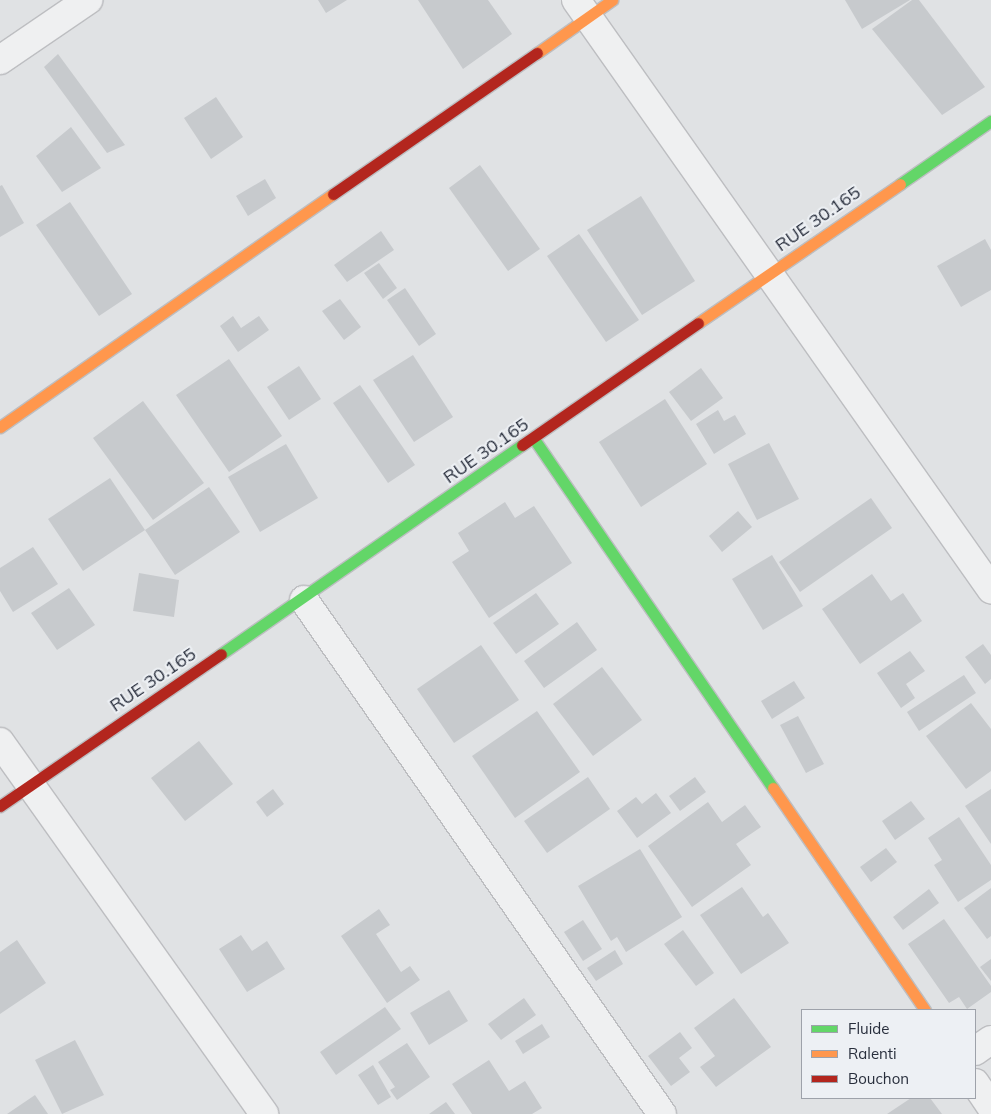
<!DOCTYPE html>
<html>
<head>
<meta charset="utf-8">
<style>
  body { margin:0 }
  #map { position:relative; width:991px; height:1114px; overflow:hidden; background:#e0e2e4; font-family:Mulish,sans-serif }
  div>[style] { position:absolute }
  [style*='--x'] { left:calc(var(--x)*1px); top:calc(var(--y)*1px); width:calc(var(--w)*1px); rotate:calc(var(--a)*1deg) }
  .building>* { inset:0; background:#c7cacd }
  .roads { filter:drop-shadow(1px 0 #bdbec1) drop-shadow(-1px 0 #bdbec1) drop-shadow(0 1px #bdbec1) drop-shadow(0 -1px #bdbec1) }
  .street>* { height:28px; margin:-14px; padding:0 14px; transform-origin:14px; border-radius:14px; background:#eff0f1 }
  .fast>* { height:11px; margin:-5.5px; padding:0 5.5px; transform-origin:5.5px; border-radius:5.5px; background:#63d668 }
  .slow>* { height:11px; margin:-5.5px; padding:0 5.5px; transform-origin:5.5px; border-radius:5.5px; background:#ff974d }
  .jam>* { height:11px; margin:-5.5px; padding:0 5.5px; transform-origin:5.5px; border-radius:5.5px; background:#b3261e }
  span { translate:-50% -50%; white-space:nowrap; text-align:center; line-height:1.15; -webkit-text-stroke:4px #edf0f4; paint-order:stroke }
  .street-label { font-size:18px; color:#282e3c }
  .legend { position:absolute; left:801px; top:1009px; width:175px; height:90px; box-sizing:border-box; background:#edf0f4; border:1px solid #9ea2aa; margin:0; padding:6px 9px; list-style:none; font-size:15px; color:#282e3c }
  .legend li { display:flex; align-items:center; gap:10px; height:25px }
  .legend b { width:25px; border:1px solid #9ea2aa }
</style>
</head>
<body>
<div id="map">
  <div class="building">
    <i style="clip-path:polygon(318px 0,347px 0,326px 13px)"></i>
    <i style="clip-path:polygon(418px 0,488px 0,512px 34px,463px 69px)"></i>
    <i style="clip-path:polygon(845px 0,910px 0,862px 29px)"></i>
    <i style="clip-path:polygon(912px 0,919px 0,985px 87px,942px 115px,872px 29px)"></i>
    <i style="clip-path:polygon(58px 54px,125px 145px,107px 153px,44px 67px)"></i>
    <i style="clip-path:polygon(216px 97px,243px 137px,211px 159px,184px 118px)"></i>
    <i style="clip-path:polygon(71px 127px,101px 168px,62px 192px,36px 156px)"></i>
    <i style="clip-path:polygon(480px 165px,540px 249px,508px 271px,449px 188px)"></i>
    <i style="clip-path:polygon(265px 179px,276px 198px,248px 216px,236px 196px)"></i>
    <i style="clip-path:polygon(2px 185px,24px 223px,0 237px,0 186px)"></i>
    <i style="clip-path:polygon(641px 196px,695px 281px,642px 315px,587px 230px)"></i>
    <i style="clip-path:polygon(70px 202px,132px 294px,99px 316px,36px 225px)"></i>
    <i style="clip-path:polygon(381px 231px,394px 250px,347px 282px,334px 265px)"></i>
    <i style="clip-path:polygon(579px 234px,639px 320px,606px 342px,547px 256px)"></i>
    <i style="clip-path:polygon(985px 239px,991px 250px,991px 290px,961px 307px,937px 266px)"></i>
    <i style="clip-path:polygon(379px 263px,397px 288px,383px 299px,364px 273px)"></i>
    <i style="clip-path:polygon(405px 288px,436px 334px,419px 346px,387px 300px)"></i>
    <i style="clip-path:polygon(340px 299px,361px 327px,344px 340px,322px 311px)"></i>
    <i style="clip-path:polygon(233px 316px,241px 328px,259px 316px,269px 330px,238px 352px,220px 326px)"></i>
    <i style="clip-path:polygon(413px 355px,453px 417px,414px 442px,373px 380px)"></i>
    <i style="clip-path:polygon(229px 359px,282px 436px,229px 472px,176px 395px)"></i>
    <i style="clip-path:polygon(299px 366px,321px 399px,289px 420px,267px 387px)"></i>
    <i style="clip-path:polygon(701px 368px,723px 398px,691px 421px,669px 392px)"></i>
    <i style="clip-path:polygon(360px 385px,415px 465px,388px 483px,333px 403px)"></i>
    <i style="clip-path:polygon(665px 399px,707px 464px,641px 507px,599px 442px)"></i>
    <i style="clip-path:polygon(143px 401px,204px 483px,153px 520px,93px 438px)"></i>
    <i style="clip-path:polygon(718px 410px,724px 421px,735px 415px,746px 434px,714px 454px,696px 424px)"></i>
    <i style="clip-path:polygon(769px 443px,799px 499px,757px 520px,728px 464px)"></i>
    <i style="clip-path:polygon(286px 444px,318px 498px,260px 532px,228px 477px)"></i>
    <i style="clip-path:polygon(110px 478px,145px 530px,83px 571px,48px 519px)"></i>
    <i style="clip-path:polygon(209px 487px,240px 532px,175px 575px,145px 530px)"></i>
    <i style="clip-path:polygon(871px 498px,892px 528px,800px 592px,779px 562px)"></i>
    <i style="clip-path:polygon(505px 502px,515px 518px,534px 506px,572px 563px,489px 618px,452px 562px,469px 551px,458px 533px)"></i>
    <i style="clip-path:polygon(738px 511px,752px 527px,722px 552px,709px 536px)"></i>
    <i style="clip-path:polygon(33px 547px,58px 584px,13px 612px,0 591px,0 568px)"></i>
    <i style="clip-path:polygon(772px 555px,803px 606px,763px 630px,732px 579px)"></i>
    <i style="clip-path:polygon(139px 573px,179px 580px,174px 617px,133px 611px)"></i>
    <i style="clip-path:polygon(872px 574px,891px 601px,903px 593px,922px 621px,860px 664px,822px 609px)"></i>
    <i style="clip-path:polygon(69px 588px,95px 625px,57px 650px,31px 613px)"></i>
    <i style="clip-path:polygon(536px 593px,559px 624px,516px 654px,493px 623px)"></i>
    <i style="clip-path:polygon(577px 622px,597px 650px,544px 688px,524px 661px)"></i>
    <i style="clip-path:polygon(983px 644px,991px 655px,991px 679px,985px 684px,965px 657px)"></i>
    <i style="clip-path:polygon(481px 645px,519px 700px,454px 743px,417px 689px)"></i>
    <i style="clip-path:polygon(910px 651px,925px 671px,906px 684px,915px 698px,901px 708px,877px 673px)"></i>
    <i style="clip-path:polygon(602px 667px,642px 720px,593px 756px,553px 704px)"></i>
    <i style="clip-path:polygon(964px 675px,976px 693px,919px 731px,907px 712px)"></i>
    <i style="clip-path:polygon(794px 681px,805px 698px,772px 719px,761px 701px)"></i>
    <i style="clip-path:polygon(971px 703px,991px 729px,991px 771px,966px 789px,926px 736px)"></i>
    <i style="clip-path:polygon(537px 711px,580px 772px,515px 818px,472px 756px)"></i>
    <i style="clip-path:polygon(798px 716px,824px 764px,806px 773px,780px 725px)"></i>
    <i style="clip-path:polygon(199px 741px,233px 784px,185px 821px,151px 778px)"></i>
    <i style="clip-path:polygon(588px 777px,610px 809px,547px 853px,524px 821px)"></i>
    <i style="clip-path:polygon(695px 777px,706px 792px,680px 811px,669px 796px)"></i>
    <i style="clip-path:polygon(273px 789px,284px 804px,267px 817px,256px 802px)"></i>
    <i style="clip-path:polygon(991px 789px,991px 844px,965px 806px)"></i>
    <i style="clip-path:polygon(656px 793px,671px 813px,637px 838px,617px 811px,636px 797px,642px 804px)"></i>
    <i style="clip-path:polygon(911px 801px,925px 819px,895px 840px,882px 821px)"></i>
    <i style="clip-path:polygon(708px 802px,722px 822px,745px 805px,761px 827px,736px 844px,751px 865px,692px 907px,648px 846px)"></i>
    <i style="clip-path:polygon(959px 817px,991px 865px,991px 880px,958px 902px,934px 865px,942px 860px,928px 838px)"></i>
    <i style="clip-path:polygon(886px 848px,897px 862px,871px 882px,860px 867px)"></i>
    <i style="clip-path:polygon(640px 849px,682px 917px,626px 952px,617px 937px,611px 941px,578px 886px)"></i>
    <i style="clip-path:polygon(742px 887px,763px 917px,768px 913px,789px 943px,741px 974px,700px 915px)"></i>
    <i style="clip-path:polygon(991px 888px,991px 936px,987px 939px,964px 908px)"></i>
    <i style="clip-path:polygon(929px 889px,939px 903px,903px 930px,893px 917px)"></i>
    <i style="clip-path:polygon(379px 909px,390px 925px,376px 934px,401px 972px,410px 966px,420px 980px,387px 1003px,341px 936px)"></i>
    <i style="clip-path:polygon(944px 919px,991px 986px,991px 992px,967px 1009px,959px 997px,949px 1003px,908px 944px)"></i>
    <i style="clip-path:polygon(583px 920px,602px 949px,583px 961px,564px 932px)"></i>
    <i style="clip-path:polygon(683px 930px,714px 973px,696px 986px,664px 944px)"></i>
    <i style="clip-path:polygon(241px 935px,252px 951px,267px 941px,285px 969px,247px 992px,219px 949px)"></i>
    <i style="clip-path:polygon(17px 940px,46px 983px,0 1014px,0 952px)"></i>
    <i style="clip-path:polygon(615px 950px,623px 964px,596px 981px,587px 968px)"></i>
    <i style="clip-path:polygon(991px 959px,991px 981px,980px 967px)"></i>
    <i style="clip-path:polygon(449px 990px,468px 1021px,429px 1045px,410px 1013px)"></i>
    <i style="clip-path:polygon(524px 998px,536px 1015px,501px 1040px,488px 1024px)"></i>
    <i style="clip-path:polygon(734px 998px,771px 1047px,716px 1087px,700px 1067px,715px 1056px,694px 1028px)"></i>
    <i style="clip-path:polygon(385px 1007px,401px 1029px,336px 1075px,320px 1052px)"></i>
    <i style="clip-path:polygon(542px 1024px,550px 1037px,523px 1054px,515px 1041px)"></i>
    <i style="clip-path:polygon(680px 1032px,692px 1048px,679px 1058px,690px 1072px,671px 1086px,648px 1056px)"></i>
    <i style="clip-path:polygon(75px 1040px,104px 1095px,62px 1114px,35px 1060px)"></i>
    <i style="clip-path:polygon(407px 1043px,430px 1077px,397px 1100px,390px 1090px,395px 1087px,378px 1062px)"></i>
    <i style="clip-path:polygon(489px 1060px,509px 1091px,525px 1081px,542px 1108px,532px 1114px,472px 1114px,452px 1084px)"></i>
    <i style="clip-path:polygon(373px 1065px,391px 1097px,378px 1105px,358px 1075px)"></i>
    <i style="clip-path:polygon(35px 1095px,48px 1114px,7px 1114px)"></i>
    <i style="clip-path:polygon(911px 1098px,930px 1098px,942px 1114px,887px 1114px)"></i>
    <i style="clip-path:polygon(446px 1102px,455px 1114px,429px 1114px)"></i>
  </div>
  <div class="roads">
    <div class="street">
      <i style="--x:576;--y:0;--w:721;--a:54.83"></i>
      <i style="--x:0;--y:60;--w:107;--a:-34.3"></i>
      <i style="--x:304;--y:600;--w:626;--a:55.14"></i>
      <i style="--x:0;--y:742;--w:456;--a:54.6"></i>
      <i style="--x:975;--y:1051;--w:19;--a:-35"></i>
      <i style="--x:975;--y:1083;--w:29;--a:56"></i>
    </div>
    <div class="fast">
      <i style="--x:900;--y:184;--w:111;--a:-34.7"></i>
      <i style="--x:534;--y:439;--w:423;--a:55.6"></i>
      <i style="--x:221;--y:654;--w:366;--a:-34.8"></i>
    </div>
    <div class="slow">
      <i style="--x:537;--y:53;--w:92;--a:-35.2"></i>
      <i style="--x:698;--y:323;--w:245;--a:-34.5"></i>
      <i style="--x:0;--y:427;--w:406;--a:-35"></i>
      <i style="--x:773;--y:788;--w:269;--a:55.6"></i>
    </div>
    <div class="jam">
      <i style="--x:333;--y:194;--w:248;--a:-34.7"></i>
      <i style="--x:522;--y:445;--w:214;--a:-34.7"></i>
      <i style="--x:0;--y:806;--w:268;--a:-34.5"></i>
    </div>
  </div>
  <div class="street-label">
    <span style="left:818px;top:219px;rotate:-35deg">RUE 30.165</span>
    <span style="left:486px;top:451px;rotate:-35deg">RUE 30.165</span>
    <span style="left:153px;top:680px;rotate:-34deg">RUE 30.165</span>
  </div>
  <ul class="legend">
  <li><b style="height:6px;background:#63d668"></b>Fluide</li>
  <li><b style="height:6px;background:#ff974d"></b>Ralenti</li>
  <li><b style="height:6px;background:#b3261e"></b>Bouchon</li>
  </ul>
</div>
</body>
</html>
